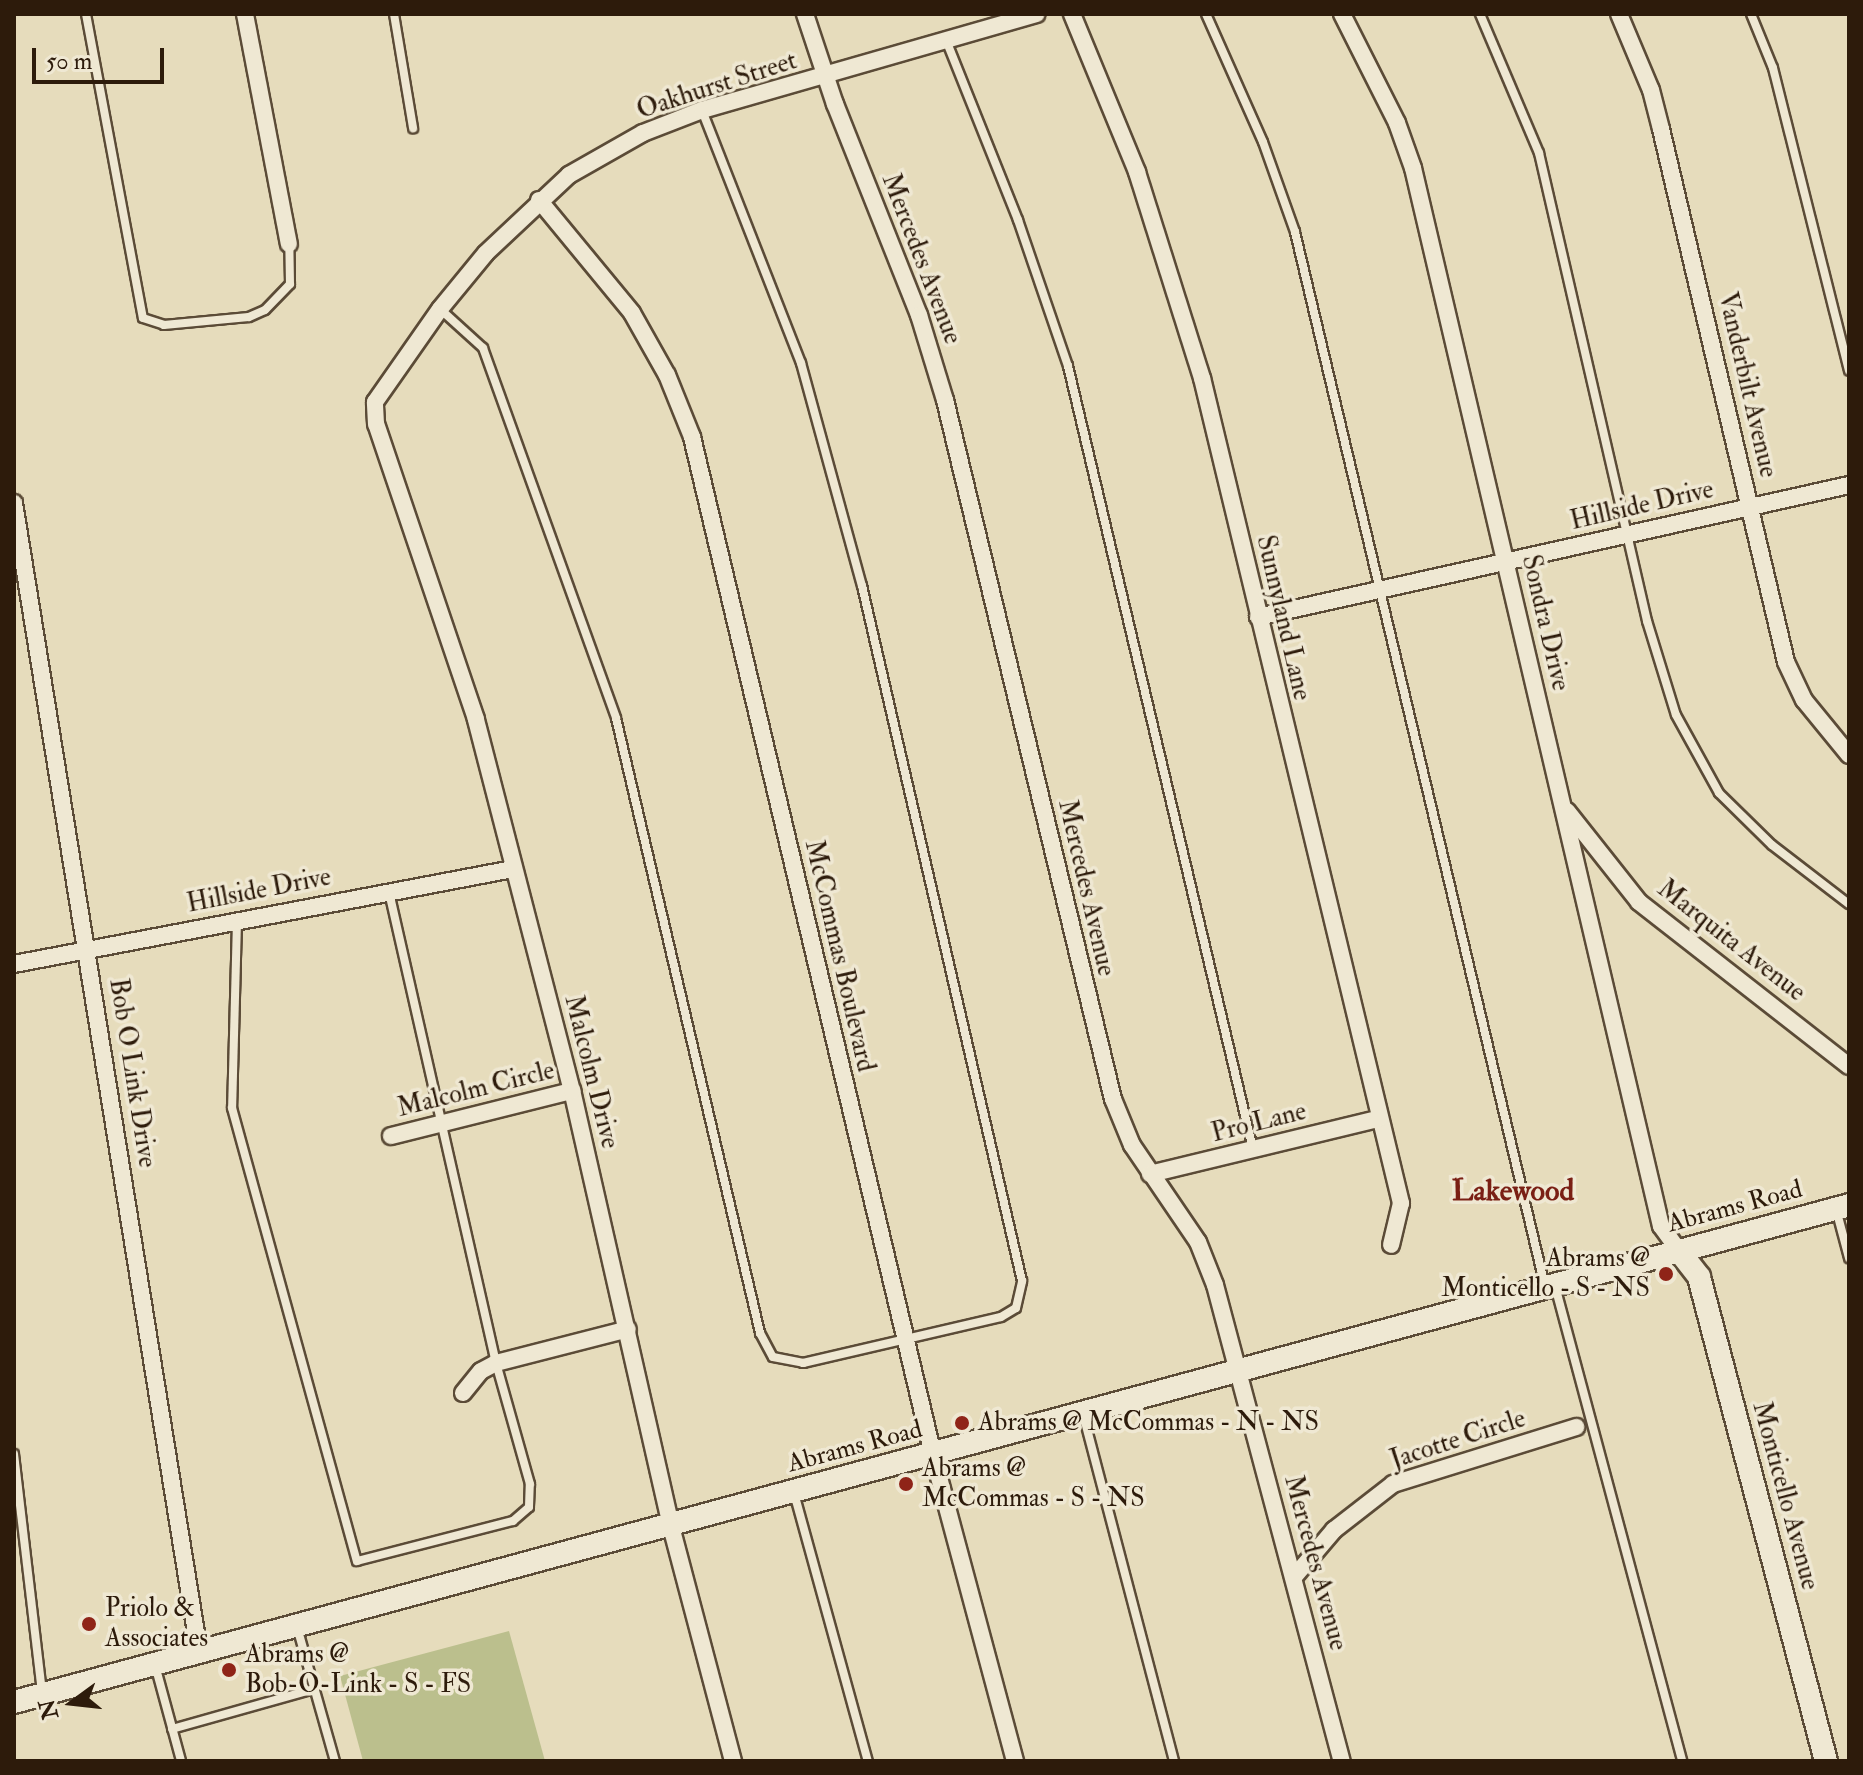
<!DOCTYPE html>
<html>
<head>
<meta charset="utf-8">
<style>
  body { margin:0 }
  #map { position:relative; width:1863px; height:1775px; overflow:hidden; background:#e6dcbc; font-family:"IM FELL Double Pica",serif }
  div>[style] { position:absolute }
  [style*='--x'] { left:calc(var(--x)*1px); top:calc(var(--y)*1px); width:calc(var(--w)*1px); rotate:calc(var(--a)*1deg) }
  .green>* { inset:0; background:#bbbf8d }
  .roads { filter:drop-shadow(2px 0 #5b4b37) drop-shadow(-2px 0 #5b4b37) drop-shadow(0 2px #5b4b37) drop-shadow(0 -2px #5b4b37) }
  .lane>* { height:8px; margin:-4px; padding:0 4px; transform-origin:4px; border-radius:4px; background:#efe8d3 }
  .street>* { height:16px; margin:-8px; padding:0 8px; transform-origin:8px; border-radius:8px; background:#efe8d3 }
  .secondary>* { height:22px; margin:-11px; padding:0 11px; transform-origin:11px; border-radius:11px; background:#efe8d3 }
  .dots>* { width:22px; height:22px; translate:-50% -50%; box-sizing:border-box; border:4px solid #efe8d3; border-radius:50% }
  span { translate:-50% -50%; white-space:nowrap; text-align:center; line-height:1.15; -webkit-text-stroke:7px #efe8d3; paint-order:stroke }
  .street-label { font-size:26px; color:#2d1b0b }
  .poi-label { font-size:26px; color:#2d1b0b }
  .right { translate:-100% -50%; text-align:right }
  .left { translate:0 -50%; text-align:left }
  .quarter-label { font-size:30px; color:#7a1f14; font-weight:700 }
  .frame { position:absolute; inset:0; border:16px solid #2d1b0b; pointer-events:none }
  .north { position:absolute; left:32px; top:1663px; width:80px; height:80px; -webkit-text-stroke:6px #efe8d3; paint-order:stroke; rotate:255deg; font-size:22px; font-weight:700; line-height:32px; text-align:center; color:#2d1b0b }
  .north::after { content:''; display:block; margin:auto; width:28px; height:36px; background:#2d1b0b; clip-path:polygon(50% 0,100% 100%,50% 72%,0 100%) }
  .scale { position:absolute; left:32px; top:48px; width:132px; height:36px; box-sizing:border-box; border:4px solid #2d1b0b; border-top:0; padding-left:10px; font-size:24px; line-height:28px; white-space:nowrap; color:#2d1b0b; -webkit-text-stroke:6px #efe8d3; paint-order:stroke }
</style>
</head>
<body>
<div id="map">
  <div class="green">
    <i style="clip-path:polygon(509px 1631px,545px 1761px,363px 1761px,340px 1676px)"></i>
  </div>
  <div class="roads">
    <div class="lane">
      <i style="--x:86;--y:14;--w:309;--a:79.4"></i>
      <i style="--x:143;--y:318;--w:22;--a:18"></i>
      <i style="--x:164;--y:325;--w:85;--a:-5.4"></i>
      <i style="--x:249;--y:317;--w:17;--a:-24"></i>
      <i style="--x:265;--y:310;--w:36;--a:-46"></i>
      <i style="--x:290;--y:284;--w:39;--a:-91"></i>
      <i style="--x:394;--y:14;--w:116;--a:80.5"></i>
      <i style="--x:1206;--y:14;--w:140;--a:66"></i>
      <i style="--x:1263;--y:142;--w:96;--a:70.4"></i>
      <i style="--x:1295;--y:232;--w:1083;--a:76.66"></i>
      <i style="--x:1480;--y:14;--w:151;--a:67"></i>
      <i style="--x:1539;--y:153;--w:480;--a:77"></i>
      <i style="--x:1647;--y:621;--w:98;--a:72.9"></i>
      <i style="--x:1676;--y:715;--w:89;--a:61.1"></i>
      <i style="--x:1719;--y:793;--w:74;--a:44.5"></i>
      <i style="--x:1772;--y:845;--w:97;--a:37.5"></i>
      <i style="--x:1751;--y:14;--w:58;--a:67.8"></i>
      <i style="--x:1773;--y:68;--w:312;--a:75.9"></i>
      <i style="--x:946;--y:40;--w:194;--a:68.2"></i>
      <i style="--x:1018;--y:220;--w:154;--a:71.1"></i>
      <i style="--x:1068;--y:366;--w:805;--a:76.71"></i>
      <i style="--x:440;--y:309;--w:58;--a:42.2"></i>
      <i style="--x:483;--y:348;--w:393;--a:70.2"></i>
      <i style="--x:616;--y:718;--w:632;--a:76.82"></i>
      <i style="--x:760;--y:1333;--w:27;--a:62"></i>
      <i style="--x:773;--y:1357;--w:31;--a:11"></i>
      <i style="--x:803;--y:1363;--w:203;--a:-13.1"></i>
      <i style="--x:1001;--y:1317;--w:17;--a:-31"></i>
      <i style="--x:1016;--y:1308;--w:28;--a:-77"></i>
      <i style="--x:1022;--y:1281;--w:713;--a:-102.96"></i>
      <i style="--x:862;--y:586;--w:231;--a:-105.3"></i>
      <i style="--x:801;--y:363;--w:272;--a:-111.4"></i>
      <i style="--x:237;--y:921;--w:187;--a:91.5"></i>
      <i style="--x:232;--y:1108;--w:470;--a:74.6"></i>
      <i style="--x:357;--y:1561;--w:161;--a:-14.4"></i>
      <i style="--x:513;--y:1521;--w:21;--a:-41"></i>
      <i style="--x:529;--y:1507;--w:23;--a:-88"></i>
      <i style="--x:530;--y:1484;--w:126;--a:-105.7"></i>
      <i style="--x:496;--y:1363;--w:483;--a:-102.8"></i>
      <i style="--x:1836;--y:1209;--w:51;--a:75.1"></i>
      <i style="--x:1555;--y:1286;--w:492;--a:75"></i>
      <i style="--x:1083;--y:1414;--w:359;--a:75.3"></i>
      <i style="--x:14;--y:1454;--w:240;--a:83.3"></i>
      <i style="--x:794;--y:1493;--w:278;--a:74.6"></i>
      <i style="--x:297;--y:1627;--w:139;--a:74.2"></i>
      <i style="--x:155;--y:1665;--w:99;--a:74.8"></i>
      <i style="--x:172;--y:1729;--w:148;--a:-15.7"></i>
    </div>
    <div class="street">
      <i style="--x:245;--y:14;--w:234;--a:79.2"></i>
      <i style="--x:805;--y:14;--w:95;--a:71.6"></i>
      <i style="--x:835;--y:104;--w:227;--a:68.3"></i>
      <i style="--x:919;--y:315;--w:89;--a:73"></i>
      <i style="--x:945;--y:400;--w:719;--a:76.49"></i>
      <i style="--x:1113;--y:1099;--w:50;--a:67.6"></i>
      <i style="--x:1132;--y:1145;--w:117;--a:55.8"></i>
      <i style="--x:1198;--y:1242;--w:46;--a:68.4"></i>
      <i style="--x:1215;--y:1285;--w:493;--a:75.1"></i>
      <i style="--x:1072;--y:14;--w:171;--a:67.6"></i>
      <i style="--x:1137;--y:172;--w:216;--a:72.5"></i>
      <i style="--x:1202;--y:378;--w:849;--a:76.44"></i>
      <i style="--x:1401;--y:1203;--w:43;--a:103.4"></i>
      <i style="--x:1342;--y:14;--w:122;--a:63.2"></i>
      <i style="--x:1397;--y:123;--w:48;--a:70.4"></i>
      <i style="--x:1413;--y:168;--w:1087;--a:76.81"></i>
      <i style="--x:1661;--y:1226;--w:31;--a:54"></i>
      <i style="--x:1619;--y:14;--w:82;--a:67.2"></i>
      <i style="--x:1651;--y:90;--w:40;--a:75.6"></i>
      <i style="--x:1661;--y:129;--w:547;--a:76.8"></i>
      <i style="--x:1786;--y:662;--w:42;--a:64.7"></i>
      <i style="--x:1804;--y:700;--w:71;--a:50.7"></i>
      <i style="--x:539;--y:200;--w:146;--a:50.5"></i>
      <i style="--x:632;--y:313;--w:71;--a:60.6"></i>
      <i style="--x:667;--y:375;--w:67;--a:68"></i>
      <i style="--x:692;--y:437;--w:1046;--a:76.68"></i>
      <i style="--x:933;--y:1455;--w:317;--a:75"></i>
      <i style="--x:14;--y:503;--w:1163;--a:80.85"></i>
      <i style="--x:1258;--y:617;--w:606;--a:-12.59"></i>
      <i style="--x:1567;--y:811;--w:116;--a:51.6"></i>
      <i style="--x:1639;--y:902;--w:266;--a:38"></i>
      <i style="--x:14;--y:964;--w:508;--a:-10.78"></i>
      <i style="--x:391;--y:1136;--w:187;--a:-14"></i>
      <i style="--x:1150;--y:1174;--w:235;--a:-13.6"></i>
      <i style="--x:463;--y:1393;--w:28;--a:-51"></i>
      <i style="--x:481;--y:1371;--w:17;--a:-28"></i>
      <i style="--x:496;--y:1363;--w:136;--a:-14.4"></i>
      <i style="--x:1294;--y:1577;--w:62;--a:-49.6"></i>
      <i style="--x:1334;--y:1530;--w:75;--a:-37.9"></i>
      <i style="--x:1393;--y:1484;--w:192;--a:-17.3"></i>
      <i style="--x:733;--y:1761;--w:243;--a:-104.8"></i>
      <i style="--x:671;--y:1526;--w:446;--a:-102.8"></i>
      <i style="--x:572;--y:1091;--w:384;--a:-104.5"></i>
      <i style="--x:476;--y:719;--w:311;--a:-108.7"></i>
      <i style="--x:376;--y:424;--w:22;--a:-93"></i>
      <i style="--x:375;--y:402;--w:113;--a:-55"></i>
      <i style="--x:440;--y:309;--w:72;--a:-50.6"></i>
      <i style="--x:486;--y:253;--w:114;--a:-43.2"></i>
      <i style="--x:569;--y:175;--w:85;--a:-29.6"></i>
      <i style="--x:643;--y:133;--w:63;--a:-21.3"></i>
      <i style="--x:702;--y:110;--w:348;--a:-16"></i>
    </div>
    <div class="secondary">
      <i style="--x:1679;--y:1251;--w:33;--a:52"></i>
      <i style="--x:1699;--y:1277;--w:500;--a:75.3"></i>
      <i style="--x:14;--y:1702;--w:1901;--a:-15.15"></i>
    </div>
  </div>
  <div class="dots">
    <i style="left:1666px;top:1274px;background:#8f2418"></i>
    <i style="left:962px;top:1423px;background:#8f2418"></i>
    <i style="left:906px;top:1484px;background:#8f2418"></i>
    <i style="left:89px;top:1624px;background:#8f2418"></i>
    <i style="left:229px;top:1670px;background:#8f2418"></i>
  </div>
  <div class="street-label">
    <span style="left:717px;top:86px;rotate:-18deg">Oakhurst Street</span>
    <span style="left:921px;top:259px;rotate:69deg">Mercedes Avenue</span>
    <span style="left:1747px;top:385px;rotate:77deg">Vanderbilt Avenue</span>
    <span style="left:1642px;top:506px;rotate:-13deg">Hillside Drive</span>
    <span style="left:1283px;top:618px;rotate:77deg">Sunnyland Lane</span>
    <span style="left:1545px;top:623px;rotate:77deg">Sondra Drive</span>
    <span style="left:1086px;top:888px;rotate:77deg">Mercedes Avenue</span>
    <span style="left:259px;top:891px;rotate:-11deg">Hillside Drive</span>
    <span style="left:1731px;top:941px;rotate:38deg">Marquita Avenue</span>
    <span style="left:839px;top:956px;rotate:77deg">McCommas Boulevard</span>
    <span style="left:591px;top:1072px;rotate:76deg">Malcolm Drive</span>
    <span style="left:132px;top:1073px;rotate:81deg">Bob O Link Drive</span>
    <span style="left:476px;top:1090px;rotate:-14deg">Malcolm Circle</span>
    <span style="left:1259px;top:1123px;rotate:-14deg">Pro Lane</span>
    <span style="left:1735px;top:1207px;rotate:-15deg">Abrams Road</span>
    <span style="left:1458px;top:1440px;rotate:-18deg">Jacotte Circle</span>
    <span style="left:855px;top:1447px;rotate:-15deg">Abrams Road</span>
    <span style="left:1785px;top:1496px;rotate:75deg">Monticello Avenue</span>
    <span style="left:1315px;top:1563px;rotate:75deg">Mercedes Avenue</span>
  </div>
  <div class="poi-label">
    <span class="right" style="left:1650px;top:1274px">Abrams @<br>Monticello - S - NS</span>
    <span class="left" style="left:978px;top:1423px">Abrams @ McCommas - N - NS</span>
    <span class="left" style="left:922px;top:1484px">Abrams @<br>McCommas - S - NS</span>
    <span class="left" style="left:105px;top:1624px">Priolo &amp;<br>Associates</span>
    <span class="left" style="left:245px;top:1670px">Abrams @<br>Bob-O-Link - S - FS</span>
  </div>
  <div class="quarter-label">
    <span style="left:1513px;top:1191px">Lakewood</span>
  </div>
  <div class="frame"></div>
  <div class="north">N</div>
  <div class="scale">50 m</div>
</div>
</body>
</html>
